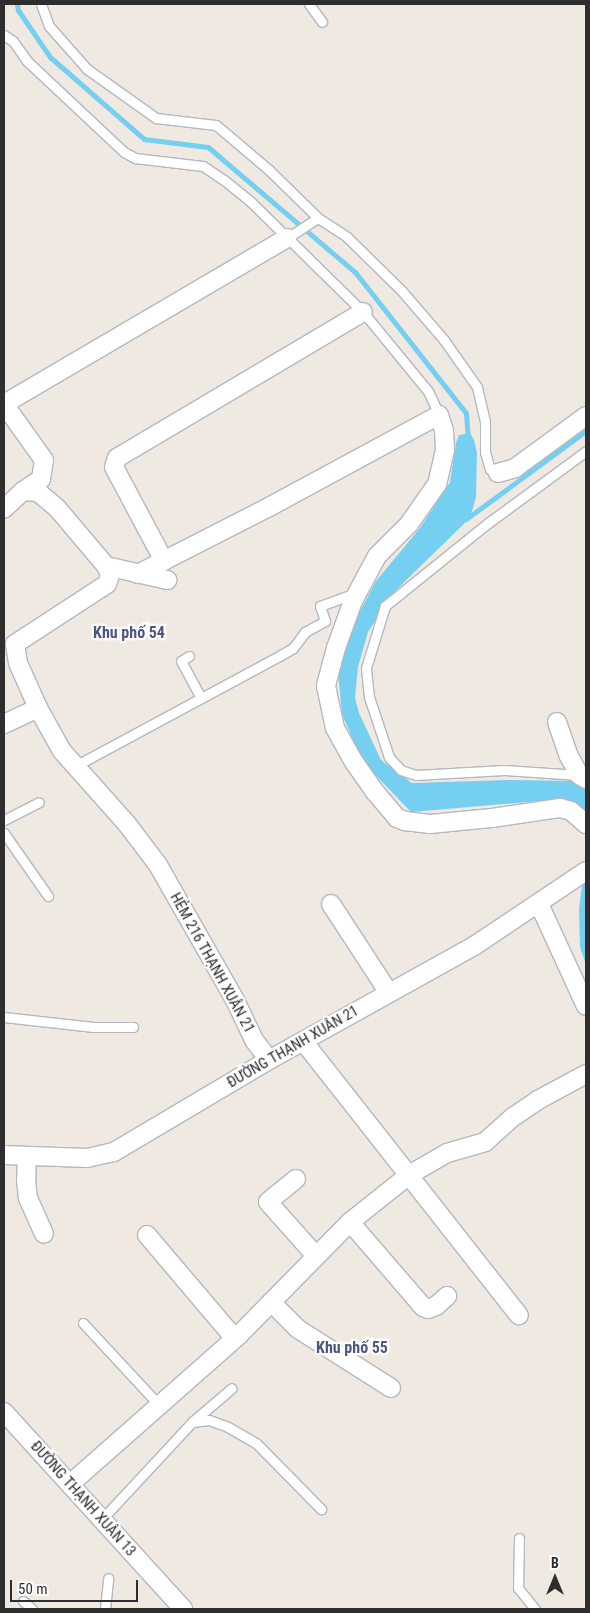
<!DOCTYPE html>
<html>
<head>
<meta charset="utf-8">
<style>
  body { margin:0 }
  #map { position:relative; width:590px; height:1613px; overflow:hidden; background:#efe9e1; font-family:"Roboto Condensed",sans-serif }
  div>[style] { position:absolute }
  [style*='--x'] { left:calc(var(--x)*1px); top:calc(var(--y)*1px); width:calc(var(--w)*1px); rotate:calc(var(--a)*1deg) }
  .water>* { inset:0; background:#75cff0 }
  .stream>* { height:5px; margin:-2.5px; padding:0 2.5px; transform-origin:2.5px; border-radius:2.5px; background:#75cff0 }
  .roads { filter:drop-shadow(1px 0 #b4b7c1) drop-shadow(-1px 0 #b4b7c1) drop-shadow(0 1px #b4b7c1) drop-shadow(0 -1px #b4b7c1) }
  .service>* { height:9px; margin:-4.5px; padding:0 4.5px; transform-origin:4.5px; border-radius:4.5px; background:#fff }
  .minor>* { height:18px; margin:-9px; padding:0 9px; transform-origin:9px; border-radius:9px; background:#fff }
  span { translate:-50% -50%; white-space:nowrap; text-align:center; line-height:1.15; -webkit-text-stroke:4.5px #fff; paint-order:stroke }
  .street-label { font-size:15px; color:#2e2e2e }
  .neighbourhood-label { font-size:16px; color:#4d5680; font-weight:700 }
  .frame { position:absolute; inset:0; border:5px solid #2e2e2e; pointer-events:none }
  .north { position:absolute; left:530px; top:1553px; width:50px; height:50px; -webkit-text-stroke:4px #fff; paint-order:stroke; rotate:0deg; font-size:14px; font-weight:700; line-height:20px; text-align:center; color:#2e2e2e }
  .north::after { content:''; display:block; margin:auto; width:18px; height:22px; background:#2e2e2e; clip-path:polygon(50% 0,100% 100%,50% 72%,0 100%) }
  .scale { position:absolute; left:10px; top:1580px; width:128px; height:22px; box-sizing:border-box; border:2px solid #2e2e2e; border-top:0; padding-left:6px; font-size:15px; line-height:18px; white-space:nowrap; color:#2e2e2e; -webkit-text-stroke:4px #fff; paint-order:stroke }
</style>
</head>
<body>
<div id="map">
  <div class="water">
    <i style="clip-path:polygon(470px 433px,474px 440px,477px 453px,476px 497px,470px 518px,395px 591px,368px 632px,358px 667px,355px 698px,359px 713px,381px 760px,412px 783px,509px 780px,578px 781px,586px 788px,586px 821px,571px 803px,551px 800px,411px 812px,362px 761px,342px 714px,337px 662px,345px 640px,376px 581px,420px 528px,450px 482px,456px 443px,459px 435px)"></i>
    <i style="clip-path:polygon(586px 854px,586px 965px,580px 947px,579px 909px)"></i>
  </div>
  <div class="stream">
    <i style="--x:17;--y:4;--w:6;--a:81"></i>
    <i style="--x:18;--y:10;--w:57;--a:55.8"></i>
    <i style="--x:50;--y:57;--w:125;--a:41.1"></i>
    <i style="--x:144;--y:139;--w:64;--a:7.1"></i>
    <i style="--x:208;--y:147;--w:193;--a:40.4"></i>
    <i style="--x:355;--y:272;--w:179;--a:51.8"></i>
    <i style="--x:466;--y:413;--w:26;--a:86"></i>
    <i style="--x:466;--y:519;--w:149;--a:-36.3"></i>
  </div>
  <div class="roads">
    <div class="service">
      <i style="--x:41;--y:4;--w:23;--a:70"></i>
      <i style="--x:49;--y:26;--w:57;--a:48.5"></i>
      <i style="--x:87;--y:69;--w:85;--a:35.4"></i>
      <i style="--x:156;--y:118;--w:60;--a:6.7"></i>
      <i style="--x:216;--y:125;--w:70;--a:40.3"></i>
      <i style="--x:269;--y:170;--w:69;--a:44.4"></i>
      <i style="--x:318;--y:218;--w:35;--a:33"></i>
      <i style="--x:347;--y:237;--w:76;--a:44.5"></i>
      <i style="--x:401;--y:290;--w:66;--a:49.3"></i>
      <i style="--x:444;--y:340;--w:57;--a:54.9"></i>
      <i style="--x:477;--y:387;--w:36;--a:77"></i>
      <i style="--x:485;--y:422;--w:30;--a:90"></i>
      <i style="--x:485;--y:452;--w:18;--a:74"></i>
      <i style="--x:490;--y:469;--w:9;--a:27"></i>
      <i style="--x:309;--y:4;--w:22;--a:54"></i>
      <i style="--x:4;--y:35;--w:11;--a:34"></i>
      <i style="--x:13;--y:41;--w:24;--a:55"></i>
      <i style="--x:27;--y:61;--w:133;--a:43.2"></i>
      <i style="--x:124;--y:152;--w:13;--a:29"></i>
      <i style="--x:135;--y:158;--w:68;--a:6.7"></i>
      <i style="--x:203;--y:166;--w:25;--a:34"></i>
      <i style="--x:224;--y:180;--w:35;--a:39"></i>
      <i style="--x:251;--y:202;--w:157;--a:44.5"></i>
      <i style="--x:363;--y:312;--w:102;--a:50.6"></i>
      <i style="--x:428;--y:391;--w:26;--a:65"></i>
      <i style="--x:287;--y:238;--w:37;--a:-33"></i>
      <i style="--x:189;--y:656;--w:9;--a:148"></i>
      <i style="--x:181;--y:661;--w:42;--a:61.6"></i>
      <i style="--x:75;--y:766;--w:234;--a:-28.3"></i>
      <i style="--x:281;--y:655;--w:14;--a:-30"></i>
      <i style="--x:293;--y:648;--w:20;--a:-53"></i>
      <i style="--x:305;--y:632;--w:23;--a:-29"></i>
      <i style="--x:325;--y:621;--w:16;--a:-108"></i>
      <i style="--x:320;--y:606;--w:37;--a:-20"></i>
      <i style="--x:579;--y:775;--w:75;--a:-176.2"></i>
      <i style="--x:504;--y:770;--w:88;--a:176.7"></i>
      <i style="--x:416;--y:775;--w:16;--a:-162"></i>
      <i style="--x:401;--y:770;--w:18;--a:-133"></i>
      <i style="--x:389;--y:757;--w:63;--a:-108.4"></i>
      <i style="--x:369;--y:697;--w:29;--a:-96"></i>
      <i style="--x:366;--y:668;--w:65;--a:-73"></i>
      <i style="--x:385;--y:606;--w:132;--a:-38.9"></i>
      <i style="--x:488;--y:523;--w:122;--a:-36.3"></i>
      <i style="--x:4;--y:820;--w:39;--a:-27"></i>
      <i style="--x:4;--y:833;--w:77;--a:55.1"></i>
      <i style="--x:4;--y:1017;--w:90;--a:6.4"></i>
      <i style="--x:93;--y:1027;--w:40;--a:0"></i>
      <i style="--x:83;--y:1323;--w:112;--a:47.2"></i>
      <i style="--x:192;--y:1422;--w:17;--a:-7"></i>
      <i style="--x:209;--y:1420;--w:20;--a:20"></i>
      <i style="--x:228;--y:1427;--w:32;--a:30"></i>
      <i style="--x:256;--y:1443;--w:93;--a:45.4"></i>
      <i style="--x:102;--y:1519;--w:132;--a:-47.1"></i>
      <i style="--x:192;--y:1422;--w:52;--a:-40.4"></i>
      <i style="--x:519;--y:1538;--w:50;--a:91.1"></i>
      <i style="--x:518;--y:1588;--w:27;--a:51"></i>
      <i style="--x:23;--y:1601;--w:12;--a:42"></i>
      <i style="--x:105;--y:1609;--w:31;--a:-84"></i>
    </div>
    <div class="minor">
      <i style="--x:4;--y:404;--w:328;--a:-30.4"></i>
      <i style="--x:4;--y:404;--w:69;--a:54.5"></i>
      <i style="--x:44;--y:460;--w:19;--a:99"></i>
      <i style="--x:41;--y:479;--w:22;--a:146"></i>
      <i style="--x:23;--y:491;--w:26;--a:137"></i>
      <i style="--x:498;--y:473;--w:18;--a:-16"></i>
      <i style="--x:515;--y:468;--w:88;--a:-36.2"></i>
      <i style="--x:23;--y:491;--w:15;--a:4"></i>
      <i style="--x:38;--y:492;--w:25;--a:40"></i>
      <i style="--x:57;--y:508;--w:76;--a:49.8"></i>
      <i style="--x:106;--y:566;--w:63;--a:12.9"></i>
      <i style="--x:164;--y:561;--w:106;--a:-118"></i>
      <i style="--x:114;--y:467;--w:9;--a:-72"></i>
      <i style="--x:117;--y:458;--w:286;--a:-30.7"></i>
      <i style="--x:106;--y:566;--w:10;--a:66"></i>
      <i style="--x:110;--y:575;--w:9;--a:108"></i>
      <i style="--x:107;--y:584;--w:110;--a:146.9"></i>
      <i style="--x:15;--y:644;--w:19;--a:81"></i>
      <i style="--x:18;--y:663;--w:49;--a:66"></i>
      <i style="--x:38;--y:708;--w:49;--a:60.8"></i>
      <i style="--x:62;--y:751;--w:98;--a:48.3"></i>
      <i style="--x:127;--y:824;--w:51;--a:52.9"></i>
      <i style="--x:158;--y:865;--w:155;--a:60.3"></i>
      <i style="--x:235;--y:1000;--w:44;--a:64.6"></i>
      <i style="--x:254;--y:1040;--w:25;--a:53"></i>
      <i style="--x:138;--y:574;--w:147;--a:-27.1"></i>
      <i style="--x:269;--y:507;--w:193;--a:-28.4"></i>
      <i style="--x:439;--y:415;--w:16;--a:72"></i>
      <i style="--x:444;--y:430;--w:20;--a:87"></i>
      <i style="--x:445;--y:450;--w:35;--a:103"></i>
      <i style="--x:437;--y:484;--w:49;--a:125"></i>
      <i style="--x:409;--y:524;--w:45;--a:135"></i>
      <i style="--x:377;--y:556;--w:51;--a:118.1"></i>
      <i style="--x:353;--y:601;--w:50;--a:109.9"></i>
      <i style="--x:336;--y:648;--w:39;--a:105"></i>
      <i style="--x:326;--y:686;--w:43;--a:77.9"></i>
      <i style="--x:335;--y:728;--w:39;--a:61"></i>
      <i style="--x:354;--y:762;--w:38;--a:55"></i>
      <i style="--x:376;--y:793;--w:33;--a:50"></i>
      <i style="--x:397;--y:818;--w:9;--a:21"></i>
      <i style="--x:405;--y:821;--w:25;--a:7"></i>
      <i style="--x:430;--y:824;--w:62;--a:-5.5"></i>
      <i style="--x:492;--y:818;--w:69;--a:-8.4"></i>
      <i style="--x:560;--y:808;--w:11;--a:15"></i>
      <i style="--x:571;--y:811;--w:20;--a:41"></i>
      <i style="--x:557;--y:722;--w:36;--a:71"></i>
      <i style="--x:569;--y:756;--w:21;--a:62"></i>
      <i style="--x:579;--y:775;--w:8;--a:30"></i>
      <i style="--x:4;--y:724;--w:38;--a:-25"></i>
      <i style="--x:331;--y:904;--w:106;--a:56.9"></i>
      <i style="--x:539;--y:904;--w:112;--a:65.3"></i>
      <i style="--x:303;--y:1041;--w:349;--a:51.8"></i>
      <i style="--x:4;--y:1155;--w:83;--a:2.1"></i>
      <i style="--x:87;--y:1158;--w:28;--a:-13"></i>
      <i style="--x:114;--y:1152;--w:180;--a:-30.7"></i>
      <i style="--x:269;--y:1060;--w:235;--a:-29.1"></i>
      <i style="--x:474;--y:946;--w:135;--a:-33.8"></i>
      <i style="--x:27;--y:1156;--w:24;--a:92"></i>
      <i style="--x:26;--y:1180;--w:18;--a:84"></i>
      <i style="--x:28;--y:1198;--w:39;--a:66"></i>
      <i style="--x:296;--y:1179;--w:36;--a:141"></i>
      <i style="--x:268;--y:1202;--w:72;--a:48.4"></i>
      <i style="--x:350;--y:1222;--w:112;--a:49.3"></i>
      <i style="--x:423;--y:1307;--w:5;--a:22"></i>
      <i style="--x:428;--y:1309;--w:9;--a:-21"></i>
      <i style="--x:436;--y:1306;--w:15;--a:-42"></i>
      <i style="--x:147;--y:1235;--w:130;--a:49.7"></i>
      <i style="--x:231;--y:1334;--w:7;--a:16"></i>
      <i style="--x:238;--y:1336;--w:160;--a:-45.5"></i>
      <i style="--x:350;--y:1222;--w:75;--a:-38.5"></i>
      <i style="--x:409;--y:1175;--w:44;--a:-30.1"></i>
      <i style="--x:447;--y:1153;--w:40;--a:-16"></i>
      <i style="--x:485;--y:1142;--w:38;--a:-42"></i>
      <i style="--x:513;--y:1117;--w:30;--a:-34"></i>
      <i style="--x:538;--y:1100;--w:55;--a:-28.4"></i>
      <i style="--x:271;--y:1302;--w:38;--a:45"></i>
      <i style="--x:298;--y:1329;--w:110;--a:32.4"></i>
      <i style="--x:4;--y:1412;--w:266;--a:47.7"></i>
      <i style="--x:70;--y:1484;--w:224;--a:-41.4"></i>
    </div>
  </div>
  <div class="street-label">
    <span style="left:212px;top:963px;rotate:61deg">HẺM 216 THẠNH XUÂN 21</span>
    <span style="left:293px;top:1047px;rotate:-30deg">ĐƯỜNG THẠNH XUÂN 21</span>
    <span style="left:83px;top:1499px;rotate:48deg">ĐƯỜNG THẠNH XUÂN 13</span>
  </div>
  <div class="neighbourhood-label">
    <span style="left:129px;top:633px">Khu phố 54</span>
    <span style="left:352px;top:1348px">Khu phố 55</span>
  </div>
  <div class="frame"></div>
  <div class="north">B</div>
  <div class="scale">50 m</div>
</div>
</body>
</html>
